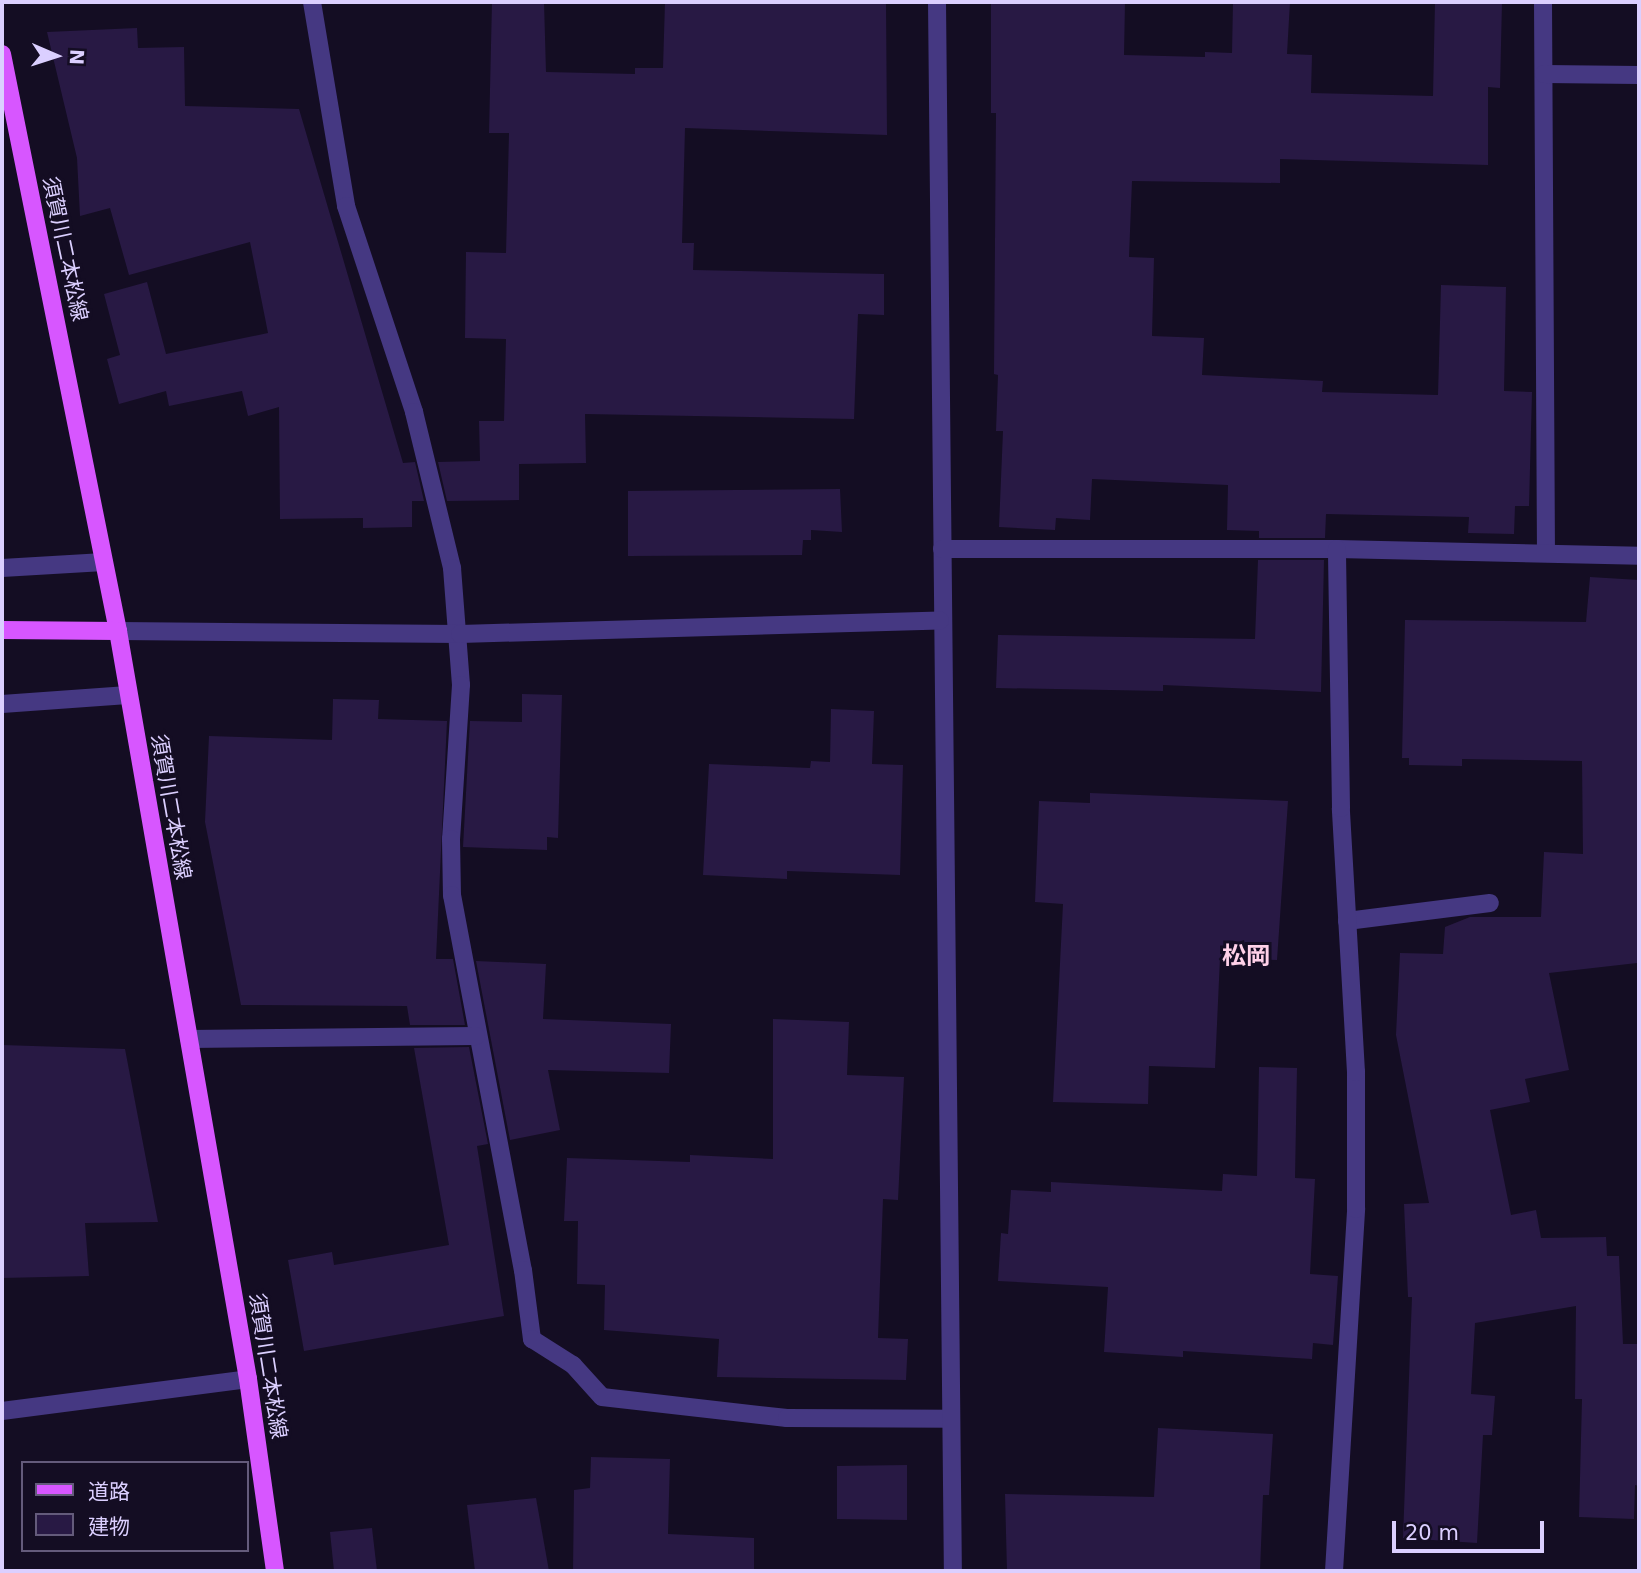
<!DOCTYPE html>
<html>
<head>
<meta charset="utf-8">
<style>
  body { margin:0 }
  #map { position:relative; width:1641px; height:1573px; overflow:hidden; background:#140d23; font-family:"DejaVu Sans","Noto Sans JP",sans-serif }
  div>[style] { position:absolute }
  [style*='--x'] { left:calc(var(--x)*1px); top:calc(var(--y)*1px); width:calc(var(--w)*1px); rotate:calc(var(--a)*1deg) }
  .building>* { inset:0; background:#281944 }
  .minor>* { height:18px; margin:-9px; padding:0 9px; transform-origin:9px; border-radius:9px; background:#453882 }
  .major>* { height:18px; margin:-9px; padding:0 9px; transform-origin:9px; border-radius:9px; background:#d756ff }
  span { translate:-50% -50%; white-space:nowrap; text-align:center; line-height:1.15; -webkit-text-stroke:6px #140d23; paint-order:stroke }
  .street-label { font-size:21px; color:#dbcfff }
  .quarter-label { font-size:24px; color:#ffd1e8; font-weight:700 }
  .frame { position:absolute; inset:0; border:4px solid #dbcfff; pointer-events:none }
  .legend { position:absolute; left:21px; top:1461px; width:228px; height:91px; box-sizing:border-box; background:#140d23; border:2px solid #645b7b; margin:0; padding:9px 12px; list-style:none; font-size:21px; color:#dbcfff }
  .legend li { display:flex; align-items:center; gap:14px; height:35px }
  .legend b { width:35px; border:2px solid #645b7b }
  .north { position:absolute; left:21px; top:21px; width:70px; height:70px; -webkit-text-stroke:5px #140d23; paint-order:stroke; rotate:93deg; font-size:19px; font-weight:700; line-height:28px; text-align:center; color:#dbcfff }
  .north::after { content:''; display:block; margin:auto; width:24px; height:32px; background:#dbcfff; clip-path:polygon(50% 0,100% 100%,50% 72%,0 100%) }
  .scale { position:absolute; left:1392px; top:1521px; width:152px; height:32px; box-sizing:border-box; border:4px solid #dbcfff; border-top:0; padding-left:9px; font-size:21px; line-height:24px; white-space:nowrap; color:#dbcfff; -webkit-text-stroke:5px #140d23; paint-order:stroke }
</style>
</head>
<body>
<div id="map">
  <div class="building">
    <i style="clip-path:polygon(492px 2px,544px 2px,546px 72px,635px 74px,635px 68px,663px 68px,665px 2px,886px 2px,887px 135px,685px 128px,682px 243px,694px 243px,693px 270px,884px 274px,884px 315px,858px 314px,854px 419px,585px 414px,586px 463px,519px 464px,519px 500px,447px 501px,438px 462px,480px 461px,479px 421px,504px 421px,506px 339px,465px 338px,466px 252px,506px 253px,509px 133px,489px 133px)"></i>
    <i style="clip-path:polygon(991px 2px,1125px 2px,1124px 55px,1205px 57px,1205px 52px,1232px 53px,1233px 2px,1290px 2px,1287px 54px,1312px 55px,1311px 93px,1433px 96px,1435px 2px,1502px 2px,1500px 88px,1488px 87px,1488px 165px,1280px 159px,1280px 183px,1132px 181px,1129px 257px,1154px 258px,1152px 336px,1204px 338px,1202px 375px,1323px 381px,1322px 392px,1438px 395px,1441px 285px,1506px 287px,1504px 391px,1532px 392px,1529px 506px,1515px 506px,1514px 534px,1468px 533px,1469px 517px,1326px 514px,1325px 538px,1259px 538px,1259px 531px,1227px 530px,1228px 485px,1092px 479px,1090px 520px,1056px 518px,1055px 530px,999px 527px,1003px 431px,996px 431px,998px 375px,994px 374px,996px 113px,991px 113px)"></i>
    <i style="clip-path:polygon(137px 28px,138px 48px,184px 47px,185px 106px,299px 109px,403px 463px,415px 462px,424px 501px,412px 501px,412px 527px,363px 528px,363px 518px,280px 519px,279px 407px,248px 416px,242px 391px,169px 406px,166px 391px,119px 404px,107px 359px,120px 355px,104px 294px,147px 282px,166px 354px,268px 333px,250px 242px,129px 275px,110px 208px,80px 216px,77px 158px,47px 32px)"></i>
    <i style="clip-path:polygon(840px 489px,842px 532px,811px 530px,811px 540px,803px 540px,802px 555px,628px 556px,628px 491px)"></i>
    <i style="clip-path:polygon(1258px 560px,1324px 560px,1321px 692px,1163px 685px,1163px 691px,996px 688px,998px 635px,1255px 639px)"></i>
    <i style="clip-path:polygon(1590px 577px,1639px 580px,1637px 963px,1549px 973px,1569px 1070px,1525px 1079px,1530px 1102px,1490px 1110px,1511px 1215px,1536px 1210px,1541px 1238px,1606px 1237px,1607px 1256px,1619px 1256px,1623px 1344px,1639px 1344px,1639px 1486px,1635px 1485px,1634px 1519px,1579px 1517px,1582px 1399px,1575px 1399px,1576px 1306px,1475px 1323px,1471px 1394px,1495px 1396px,1492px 1435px,1483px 1435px,1477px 1543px,1403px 1538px,1412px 1297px,1408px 1297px,1404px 1204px,1429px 1203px,1396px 1035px,1400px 953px,1443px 954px,1445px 927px,1470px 917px,1541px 917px,1544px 852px,1583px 854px,1582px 761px,1462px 759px,1462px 766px,1409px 765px,1409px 758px,1402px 758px,1405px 620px,1586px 622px)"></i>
    <i style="clip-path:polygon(522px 694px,562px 695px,558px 838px,547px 837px,547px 850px,463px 847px,470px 721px,522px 722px)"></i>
    <i style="clip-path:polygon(333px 699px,379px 700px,378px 719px,447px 721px,436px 959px,453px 959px,465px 1025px,410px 1025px,407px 1006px,241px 1005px,205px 822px,209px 736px,332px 740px)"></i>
    <i style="clip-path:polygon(831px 709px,874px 711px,872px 764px,903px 765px,900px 875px,787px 871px,787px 879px,703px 875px,709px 764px,810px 768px,811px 761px,830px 762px)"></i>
    <i style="clip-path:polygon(1090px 793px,1288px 801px,1277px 960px,1220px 958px,1215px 1068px,1149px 1066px,1148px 1104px,1053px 1102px,1063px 904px,1035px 902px,1039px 801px,1090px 803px)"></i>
    <i style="clip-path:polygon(476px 961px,546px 964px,543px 1019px,671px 1024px,669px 1073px,548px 1070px,560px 1130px,510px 1140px)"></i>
    <i style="clip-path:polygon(773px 1019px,849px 1022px,847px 1075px,904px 1077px,898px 1200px,883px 1199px,878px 1338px,908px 1339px,906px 1380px,717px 1377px,719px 1339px,604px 1330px,605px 1285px,577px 1284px,578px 1221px,564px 1221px,567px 1158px,690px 1162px,690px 1155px,773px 1159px)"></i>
    <i style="clip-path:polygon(2px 1045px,125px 1049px,158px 1222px,85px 1223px,89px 1276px,2px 1278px)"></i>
    <i style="clip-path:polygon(469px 1047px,488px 1144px,477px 1146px,504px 1316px,304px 1351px,288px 1260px,332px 1252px,334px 1265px,449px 1245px,414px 1048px)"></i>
    <i style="clip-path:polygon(1259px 1067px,1297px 1068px,1295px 1178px,1315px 1179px,1310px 1274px,1338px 1276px,1333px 1345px,1313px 1343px,1312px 1359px,1183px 1351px,1183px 1357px,1104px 1352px,1108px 1287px,998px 1281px,1001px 1233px,1008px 1234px,1011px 1190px,1051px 1192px,1051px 1182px,1222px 1191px,1223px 1174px,1257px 1176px)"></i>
    <i style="clip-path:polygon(1158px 1428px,1273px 1434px,1269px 1495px,1263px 1495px,1260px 1571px,1007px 1571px,1005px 1494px,1154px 1497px)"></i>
    <i style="clip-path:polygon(591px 1457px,670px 1459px,668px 1534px,754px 1538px,754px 1571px,573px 1571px,574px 1490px,590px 1488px)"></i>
    <i style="clip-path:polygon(907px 1465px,907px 1520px,837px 1519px,837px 1466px)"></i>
    <i style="clip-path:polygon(536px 1498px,549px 1571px,475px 1571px,467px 1505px)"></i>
    <i style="clip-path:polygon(372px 1528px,377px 1571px,334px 1571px,330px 1532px)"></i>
  </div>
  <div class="minor">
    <i style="--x:312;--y:2;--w:207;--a:80.5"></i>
    <i style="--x:346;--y:206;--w:217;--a:71.7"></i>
    <i style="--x:414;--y:412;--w:161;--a:76.3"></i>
    <i style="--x:452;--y:568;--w:117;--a:85.6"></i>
    <i style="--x:461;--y:685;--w:154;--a:93.7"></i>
    <i style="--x:451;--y:839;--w:56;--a:89"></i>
    <i style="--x:452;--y:895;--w:382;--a:79.3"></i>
    <i style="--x:523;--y:1270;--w:70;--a:82.6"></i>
    <i style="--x:532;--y:1339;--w:49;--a:32.4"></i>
    <i style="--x:573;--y:1365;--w:43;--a:47.8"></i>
    <i style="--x:602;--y:1397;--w:186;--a:6.5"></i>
    <i style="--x:787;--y:1418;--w:164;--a:0.3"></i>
    <i style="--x:937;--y:2;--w:1569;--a:89.42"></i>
    <i style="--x:1543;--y:2;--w:551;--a:89.69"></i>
    <i style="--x:1544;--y:74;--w:95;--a:0.6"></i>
    <i style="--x:942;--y:549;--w:395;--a:0"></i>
    <i style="--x:1337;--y:549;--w:302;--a:1.3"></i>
    <i style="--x:2;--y:568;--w:102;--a:-3.4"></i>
    <i style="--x:118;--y:631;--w:342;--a:0.5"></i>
    <i style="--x:460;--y:634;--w:480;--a:-1.6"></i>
    <i style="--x:2;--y:704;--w:126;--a:-4.1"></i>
    <i style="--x:1347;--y:921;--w:144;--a:-7.2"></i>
    <i style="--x:189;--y:1039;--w:287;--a:-0.6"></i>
    <i style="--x:2;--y:1411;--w:248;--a:-7.4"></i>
    <i style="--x:1334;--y:1571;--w:363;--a:-86.5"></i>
    <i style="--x:1356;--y:1209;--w:137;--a:-90"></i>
    <i style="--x:1356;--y:1072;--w:264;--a:-93.3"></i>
    <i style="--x:1341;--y:808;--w:259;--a:-90.9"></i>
  </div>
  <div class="major">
    <i style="--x:2;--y:54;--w:589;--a:78.63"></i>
    <i style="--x:118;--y:631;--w:759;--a:80.14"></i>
    <i style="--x:248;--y:1379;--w:194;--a:82"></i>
    <i style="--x:2;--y:630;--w:116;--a:0.5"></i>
  </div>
  <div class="street-label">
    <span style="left:65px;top:249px;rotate:78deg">須賀川二本松線</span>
    <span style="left:171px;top:807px;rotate:80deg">須賀川二本松線</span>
    <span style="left:268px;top:1366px;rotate:81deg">須賀川二本松線</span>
  </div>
  <div class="quarter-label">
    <span style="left:1246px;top:957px">松岡</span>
  </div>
  <div class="frame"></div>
  <ul class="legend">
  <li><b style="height:9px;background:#d756ff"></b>道路</li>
  <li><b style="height:19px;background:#281944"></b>建物</li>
  </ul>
  <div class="north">N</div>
  <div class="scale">20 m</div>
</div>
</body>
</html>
